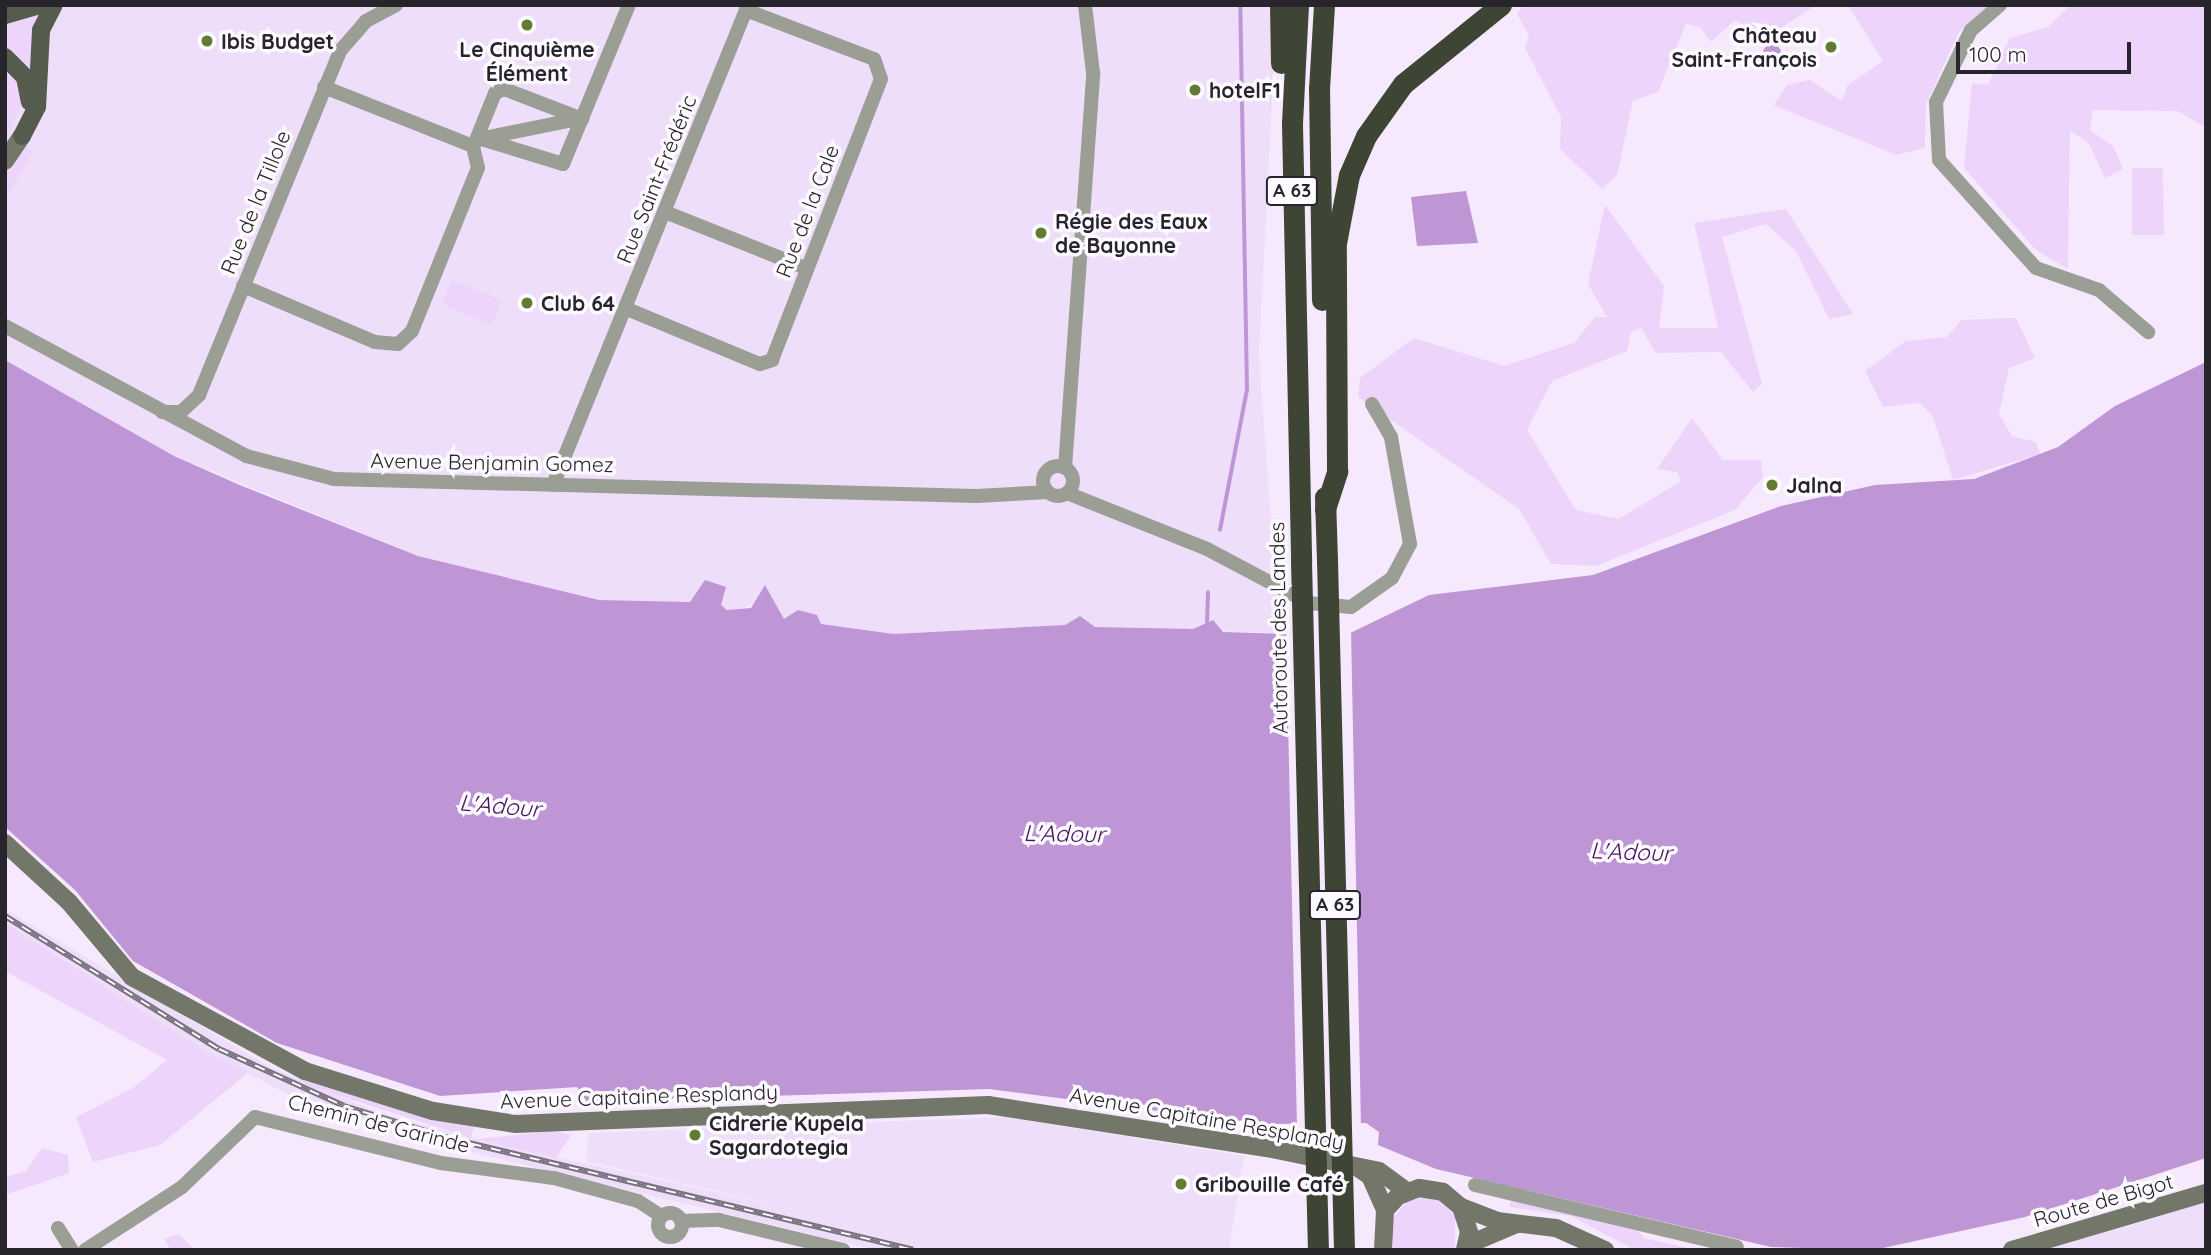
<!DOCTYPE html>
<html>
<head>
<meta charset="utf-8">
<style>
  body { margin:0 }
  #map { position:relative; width:2211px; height:1255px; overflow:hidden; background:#f6e9fd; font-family:Quicksand,sans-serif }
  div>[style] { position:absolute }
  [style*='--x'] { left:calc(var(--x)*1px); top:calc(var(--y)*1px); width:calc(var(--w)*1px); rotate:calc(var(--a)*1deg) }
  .built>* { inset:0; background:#efdef9 }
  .green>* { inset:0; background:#edd4fb }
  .water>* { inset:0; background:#bf96d5 }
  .round { border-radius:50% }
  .pier>* { inset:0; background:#f6e9fd }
  .stream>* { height:3.5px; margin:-1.75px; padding:0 1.75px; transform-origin:1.75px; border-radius:1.75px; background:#bf96d5 }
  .minor>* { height:14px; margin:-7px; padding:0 7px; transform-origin:7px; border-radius:7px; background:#9a9e95 }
  .minor>.ring { margin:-7px; padding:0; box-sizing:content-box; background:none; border:14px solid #9a9e95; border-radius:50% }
  .secondary>* { height:18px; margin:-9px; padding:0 9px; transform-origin:9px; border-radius:9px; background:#72776a }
  .primary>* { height:18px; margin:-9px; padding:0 9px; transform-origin:9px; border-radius:9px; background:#565c4d }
  .motorway>* { height:21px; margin:-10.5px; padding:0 10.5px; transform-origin:10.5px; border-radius:10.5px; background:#3e4534 }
  .rail>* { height:6px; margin-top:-3px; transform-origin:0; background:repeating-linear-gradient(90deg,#fdfbff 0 10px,#79727e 0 20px); box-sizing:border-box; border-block:2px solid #79727e }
  .motorway-bridge>* { height:21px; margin:-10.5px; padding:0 10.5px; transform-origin:10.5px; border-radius:10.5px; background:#3e4534 }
  .dots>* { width:19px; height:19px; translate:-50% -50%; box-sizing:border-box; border:4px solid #fdfbff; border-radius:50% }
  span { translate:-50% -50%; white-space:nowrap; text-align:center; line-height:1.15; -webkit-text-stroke:7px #fdfbff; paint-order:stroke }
  .shield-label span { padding:2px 5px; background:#fdfbff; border:2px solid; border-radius:5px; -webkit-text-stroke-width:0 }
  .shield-label { font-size:19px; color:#28242b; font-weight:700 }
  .poi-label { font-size:21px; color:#28242b; font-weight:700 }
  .right { translate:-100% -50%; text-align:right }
  .left { translate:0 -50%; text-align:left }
  .street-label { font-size:21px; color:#28242b }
  .water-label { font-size:23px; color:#47125d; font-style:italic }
  .frame { position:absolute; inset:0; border:7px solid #28242b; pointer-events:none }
  .scale { position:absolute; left:1956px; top:42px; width:175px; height:32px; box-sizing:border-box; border:4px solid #28242b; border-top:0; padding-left:9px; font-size:21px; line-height:24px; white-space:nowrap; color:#28242b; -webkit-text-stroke:5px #fdfbff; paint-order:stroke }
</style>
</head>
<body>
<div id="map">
  <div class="built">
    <i style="clip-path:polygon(5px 5px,1271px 5px,1275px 41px,1259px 355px,1279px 633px,1095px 627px,1080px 616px,1065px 625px,894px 634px,784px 619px,772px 607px,773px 596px,734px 611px,690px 602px,599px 600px,418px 556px,174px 456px,5px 360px)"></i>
    <i style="clip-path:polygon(5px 909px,272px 1068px,378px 1112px,471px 1138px,833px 1218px,586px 1161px,589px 1133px,1006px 1117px,1244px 1156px,1229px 1250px,876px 1250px,384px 1131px,306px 1104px,204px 1050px,5px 923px)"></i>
    <i style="clip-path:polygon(2206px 1202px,2206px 1250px,2046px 1250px,2158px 1217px)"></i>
  </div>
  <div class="green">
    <i style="clip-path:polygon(1524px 5px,1816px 5px,1766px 38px,1735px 20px,1711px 42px,1700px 27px,1686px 24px,1658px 92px,1633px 101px,1617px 176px,1602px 189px,1560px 149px,1561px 117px,1525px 48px,1529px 35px,1517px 14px)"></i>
    <i style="clip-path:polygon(1848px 5px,1991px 5px,1959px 32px,1926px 104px,1925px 148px,1896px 155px,1774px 105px,1787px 85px,1810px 80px,1842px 101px,1847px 86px,1883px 61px)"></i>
    <i style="clip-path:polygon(2071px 5px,2206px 5px,2206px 128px,2178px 111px,2093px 110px,2090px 130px,2113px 146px,2123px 169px,2105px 178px,2089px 144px,2070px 130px,2068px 269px,2036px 250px,1964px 168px,1972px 83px,1988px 85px,2010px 38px,2048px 27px)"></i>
    <i style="clip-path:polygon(41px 14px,34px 75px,5px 57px,5px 25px)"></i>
    <i style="clip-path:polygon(5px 67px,20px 78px,25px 98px,5px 138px)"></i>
    <i style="clip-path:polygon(25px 145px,33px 152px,5px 201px,5px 174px)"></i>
    <i style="clip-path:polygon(2132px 168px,2163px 168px,2164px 235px,2132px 235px)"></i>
    <i style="clip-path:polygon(1605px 205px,1664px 286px,1659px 328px,1718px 328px,1694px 223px,1786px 209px,1853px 314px,1829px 319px,1796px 251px,1766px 224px,1722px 237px,1762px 384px,1753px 392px,1721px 352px,1656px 353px,1641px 328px,1631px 332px,1627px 351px,1552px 381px,1527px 430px,1576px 510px,1619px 519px,1681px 481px,1677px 472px,1657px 469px,1692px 418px,1723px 460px,1761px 460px,1763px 477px,1735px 510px,1596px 566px,1551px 564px,1519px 509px,1358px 397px,1360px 378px,1414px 338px,1504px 366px,1574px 343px,1595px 317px,1607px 317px,1588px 284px)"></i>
    <i style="clip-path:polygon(452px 280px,502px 300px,492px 325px,442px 304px)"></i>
    <i style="clip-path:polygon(2016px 318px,2035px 358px,2009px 368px,1999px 414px,2012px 436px,2036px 442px,2040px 454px,1953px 480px,1933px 417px,1920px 403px,1883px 407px,1865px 371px,1906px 341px,1947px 337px,1961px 320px)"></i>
    <i style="clip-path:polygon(5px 923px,204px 1050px,249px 1072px,160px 1145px,93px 1162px,76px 1117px,133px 1088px,167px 1060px,5px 971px)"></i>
    <i style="clip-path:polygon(274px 1064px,474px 1127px,471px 1138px,312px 1087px)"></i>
    <i style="clip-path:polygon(554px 1131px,571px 1135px,556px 1158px,477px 1139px)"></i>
    <i style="clip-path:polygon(42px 1148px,68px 1155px,69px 1173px,5px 1195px,5px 1177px,26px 1171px)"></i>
    <i style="clip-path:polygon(1422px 1198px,1438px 1200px,1455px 1216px,1455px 1250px,1393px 1250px,1392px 1219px,1407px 1202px)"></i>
    <i style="clip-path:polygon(1512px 1199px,1638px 1231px,1644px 1238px,1697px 1250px,1635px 1250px,1571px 1216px,1509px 1207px)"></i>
    <i style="clip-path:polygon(179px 1234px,195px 1250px,171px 1250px,164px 1239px)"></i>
  </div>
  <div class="water">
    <i class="round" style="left:1763px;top:44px;width:18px;height:18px"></i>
    <i style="clip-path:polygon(1466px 191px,1478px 243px,1417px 246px,1411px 197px)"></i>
    <i style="clip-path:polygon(5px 360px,174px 456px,242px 486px,418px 556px,599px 600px,690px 602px,705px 580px,726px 587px,721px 605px,727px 610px,751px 608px,765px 585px,784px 619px,798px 610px,817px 615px,821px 624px,894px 634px,1065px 625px,1080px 616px,1095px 627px,1193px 629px,1213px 620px,1223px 632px,1344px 636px,1429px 595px,1593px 575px,1781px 506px,1875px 485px,1974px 479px,2058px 447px,2115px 406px,2206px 362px,2206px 1158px,2025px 1217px,1874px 1250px,1771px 1247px,1436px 1169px,1378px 1145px,1379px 1132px,1366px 1123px,1259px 1124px,989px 1089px,587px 1102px,577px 1087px,440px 1096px,277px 1043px,133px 961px,75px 890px,5px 827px)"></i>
  </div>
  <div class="pier">
    <i style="clip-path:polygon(1286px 630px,1351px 631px,1361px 1127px,1297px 1128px)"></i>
  </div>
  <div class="stream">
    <i style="--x:1220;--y:530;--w:143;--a:-79.1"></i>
    <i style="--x:1247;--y:390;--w:385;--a:-91"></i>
    <i style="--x:1207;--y:623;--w:30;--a:-88"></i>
  </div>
  <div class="minor">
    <i style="--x:2000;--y:5;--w:38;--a:139"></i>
    <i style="--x:1971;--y:30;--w:80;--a:115.9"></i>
    <i style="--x:1936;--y:102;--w:58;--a:87"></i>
    <i style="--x:1939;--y:160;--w:145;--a:48.1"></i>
    <i style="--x:2036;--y:268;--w:67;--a:19.2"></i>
    <i style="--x:2099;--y:290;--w:65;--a:40.6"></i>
    <i style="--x:324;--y:87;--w:160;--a:21.6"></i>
    <i style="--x:478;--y:138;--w:89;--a:17"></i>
    <i style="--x:563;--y:164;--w:172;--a:-67.5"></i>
    <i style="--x:484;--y:138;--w:95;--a:-11.5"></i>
    <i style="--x:474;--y:145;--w:56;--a:-68"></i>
    <i style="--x:495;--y:93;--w:10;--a:-24"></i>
    <i style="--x:504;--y:89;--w:84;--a:21"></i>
    <i style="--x:665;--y:212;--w:152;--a:21.7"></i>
    <i style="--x:243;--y:286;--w:143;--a:23"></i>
    <i style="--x:375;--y:342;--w:23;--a:5"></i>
    <i style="--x:398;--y:344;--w:19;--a:-43"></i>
    <i style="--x:412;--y:331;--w:176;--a:-68"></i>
    <i style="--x:478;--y:168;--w:23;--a:-103"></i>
    <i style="--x:627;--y:309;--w:144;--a:22.5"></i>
    <i style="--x:760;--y:364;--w:13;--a:-18"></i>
    <i style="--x:772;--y:360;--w:301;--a:-68.8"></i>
    <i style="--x:881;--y:79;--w:21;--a:-109"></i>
    <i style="--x:874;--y:59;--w:137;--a:-159.1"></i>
    <i style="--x:5;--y:326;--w:274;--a:28.3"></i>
    <i style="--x:246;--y:456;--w:91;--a:14.6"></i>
    <i style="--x:334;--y:479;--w:642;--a:1.52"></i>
    <i style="--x:976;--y:496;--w:72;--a:-3.2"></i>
    <i style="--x:162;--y:412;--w:19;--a:0"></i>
    <i style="--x:181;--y:412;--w:25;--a:-43"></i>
    <i style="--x:199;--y:395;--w:372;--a:-67.7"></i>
    <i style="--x:340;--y:51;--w:40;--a:-49"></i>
    <i style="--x:366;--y:21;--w:34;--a:-28"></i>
    <i class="ring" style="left:1043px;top:466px;width:16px;height:16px"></i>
    <i style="--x:1065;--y:468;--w:396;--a:-85.9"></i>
    <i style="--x:1093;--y:73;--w:68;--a:-96.7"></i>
    <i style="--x:553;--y:485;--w:518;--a:-67.89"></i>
    <i style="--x:1067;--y:493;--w:151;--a:21.8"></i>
    <i style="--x:1207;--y:549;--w:115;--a:27.9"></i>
    <i style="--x:1309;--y:603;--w:42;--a:5.4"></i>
    <i style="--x:1351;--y:607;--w:50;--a:-35.3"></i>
    <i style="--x:1392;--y:578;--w:38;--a:-62"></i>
    <i style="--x:1410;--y:544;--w:109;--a:-100.1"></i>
    <i style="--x:1391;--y:437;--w:38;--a:-120"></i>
    <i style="--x:1475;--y:1185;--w:269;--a:13.3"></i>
    <i class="ring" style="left:658px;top:1213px;width:10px;height:10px"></i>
    <i style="--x:681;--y:1221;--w:38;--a:-2"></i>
    <i style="--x:719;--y:1220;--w:128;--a:13.6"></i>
    <i style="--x:58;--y:1228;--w:26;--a:58"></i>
    <i style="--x:85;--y:1250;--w:116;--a:-33"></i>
    <i style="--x:182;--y:1187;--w:101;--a:-43.8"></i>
    <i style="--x:255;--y:1117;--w:192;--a:13.9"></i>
    <i style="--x:441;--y:1163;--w:114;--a:7.6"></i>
    <i style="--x:554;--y:1178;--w:87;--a:15.3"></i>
    <i style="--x:638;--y:1201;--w:27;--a:33"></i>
  </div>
  <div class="secondary">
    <i style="--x:5;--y:161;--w:30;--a:-56"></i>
    <i style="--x:5;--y:843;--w:87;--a:42.7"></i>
    <i style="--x:69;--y:902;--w:98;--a:50"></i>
    <i style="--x:132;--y:977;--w:197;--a:28.5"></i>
    <i style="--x:305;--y:1071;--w:134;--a:17.4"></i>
    <i style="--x:433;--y:1111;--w:83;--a:9"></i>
    <i style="--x:515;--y:1124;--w:473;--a:-2.3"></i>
    <i style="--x:988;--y:1105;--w:282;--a:8.8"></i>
    <i style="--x:1267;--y:1148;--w:114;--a:11.6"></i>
    <i style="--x:1379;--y:1171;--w:34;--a:36"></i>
    <i style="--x:1358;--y:1168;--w:14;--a:34"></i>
    <i style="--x:1370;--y:1176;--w:37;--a:66"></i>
    <i style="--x:1461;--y:1207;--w:39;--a:21"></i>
    <i style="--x:1497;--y:1221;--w:59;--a:6.8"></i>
    <i style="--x:1556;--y:1228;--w:54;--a:24.2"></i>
    <i style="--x:1467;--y:1245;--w:54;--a:-22.8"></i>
    <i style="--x:1383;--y:1250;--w:40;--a:-87.1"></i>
    <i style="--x:1385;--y:1210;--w:19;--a:-47"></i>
    <i style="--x:1398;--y:1196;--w:22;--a:-21"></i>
    <i style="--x:1419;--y:1188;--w:24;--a:9"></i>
    <i style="--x:1443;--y:1192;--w:23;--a:40"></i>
    <i style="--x:1461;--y:1207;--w:26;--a:72"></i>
    <i style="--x:1469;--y:1232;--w:18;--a:103"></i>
    <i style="--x:2012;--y:1250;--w:202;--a:-16.4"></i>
  </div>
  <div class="primary">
    <i style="--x:5;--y:15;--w:36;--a:-16"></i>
    <i style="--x:5;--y:57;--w:28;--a:45"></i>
    <i style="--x:25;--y:77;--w:25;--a:79"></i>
    <i style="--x:22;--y:136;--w:33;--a:-63"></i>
    <i style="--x:37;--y:107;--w:77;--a:-87"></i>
    <i style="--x:41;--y:30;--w:28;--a:-63"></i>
  </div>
  <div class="motorway">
    <i style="--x:1280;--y:5;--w:58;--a:89"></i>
    <i style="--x:1298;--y:5;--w:119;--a:92.9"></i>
    <i style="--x:1292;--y:124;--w:437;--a:88.8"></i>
    <i style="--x:1322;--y:300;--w:211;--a:-90.8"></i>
    <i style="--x:1319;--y:89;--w:84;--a:-86.6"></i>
    <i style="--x:1325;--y:497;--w:63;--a:88.2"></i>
    <i style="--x:1325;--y:509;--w:40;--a:-72"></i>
    <i style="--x:1337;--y:471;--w:228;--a:-90.3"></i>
    <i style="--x:1336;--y:243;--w:69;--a:-79.2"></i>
    <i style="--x:1349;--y:175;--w:43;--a:-66.4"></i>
    <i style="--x:1366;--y:136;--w:64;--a:-54.6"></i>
    <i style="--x:1403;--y:84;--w:126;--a:-38.9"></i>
  </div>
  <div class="rail">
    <i style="--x:5;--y:916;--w:252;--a:31.9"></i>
    <i style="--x:219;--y:1049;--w:137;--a:24.5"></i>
    <i style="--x:344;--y:1106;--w:113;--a:17"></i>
    <i style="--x:452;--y:1139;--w:474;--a:13.5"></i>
  </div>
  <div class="motorway-bridge">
    <i style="--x:1327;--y:560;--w:690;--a:88.59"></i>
    <i style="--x:1301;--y:561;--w:689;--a:88.59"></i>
  </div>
  <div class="dots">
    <i style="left:527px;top:25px;background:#617c30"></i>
    <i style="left:207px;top:41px;background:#617c30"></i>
    <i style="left:1831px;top:47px;background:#617c30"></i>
    <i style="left:1195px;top:90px;background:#617c30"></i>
    <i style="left:1041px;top:233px;background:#617c30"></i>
    <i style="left:527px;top:303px;background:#617c30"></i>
    <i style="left:1772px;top:485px;background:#617c30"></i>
    <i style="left:695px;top:1135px;background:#617c30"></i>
    <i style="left:1181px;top:1184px;background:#617c30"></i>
  </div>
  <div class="shield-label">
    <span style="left:1292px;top:191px">A 63</span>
    <span style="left:1335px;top:905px">A 63</span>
  </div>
  <div class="poi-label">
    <span class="right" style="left:1817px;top:47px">Château<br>Saint-François</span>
    <span class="left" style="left:221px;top:41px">Ibis Budget</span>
    <span style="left:527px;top:61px">Le Cinquième<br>Élément</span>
    <span class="left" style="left:1209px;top:90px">hotelF1</span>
    <span class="left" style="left:1055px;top:233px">Régie des Eaux<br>de Bayonne</span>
    <span class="left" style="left:541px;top:303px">Club 64</span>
    <span class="left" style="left:1786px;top:485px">Jalna</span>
    <span class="left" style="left:709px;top:1135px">Cidrerie Kupela<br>Sagardotegia</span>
    <span class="left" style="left:1195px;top:1184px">Gribouille Café</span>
  </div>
  <div class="street-label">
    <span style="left:656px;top:179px;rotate:-68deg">Rue Saint-Frédéric</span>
    <span style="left:255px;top:202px;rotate:-68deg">Rue de la Tillole</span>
    <span style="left:807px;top:211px;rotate:-69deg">Rue de la Cale</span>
    <span style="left:492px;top:462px;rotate:1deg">Avenue Benjamin Gomez</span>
    <span style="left:1278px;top:628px;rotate:-91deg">Autoroute des Landes</span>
    <span style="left:639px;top:1096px;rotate:-2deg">Avenue Capitaine Resplandy</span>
    <span style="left:1207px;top:1118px;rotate:10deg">Avenue Capitaine Resplandy</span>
    <span style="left:379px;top:1123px;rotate:14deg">Chemin de Garinde</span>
    <span style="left:2103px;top:1200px;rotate:-16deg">Route de Bigot</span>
  </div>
  <div class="water-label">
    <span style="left:500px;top:806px;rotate:5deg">L'Adour</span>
    <span style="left:1064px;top:834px;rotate:1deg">L'Adour</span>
    <span style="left:1631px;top:852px;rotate:2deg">L'Adour</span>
  </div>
  <div class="frame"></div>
  <div class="scale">100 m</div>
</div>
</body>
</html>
